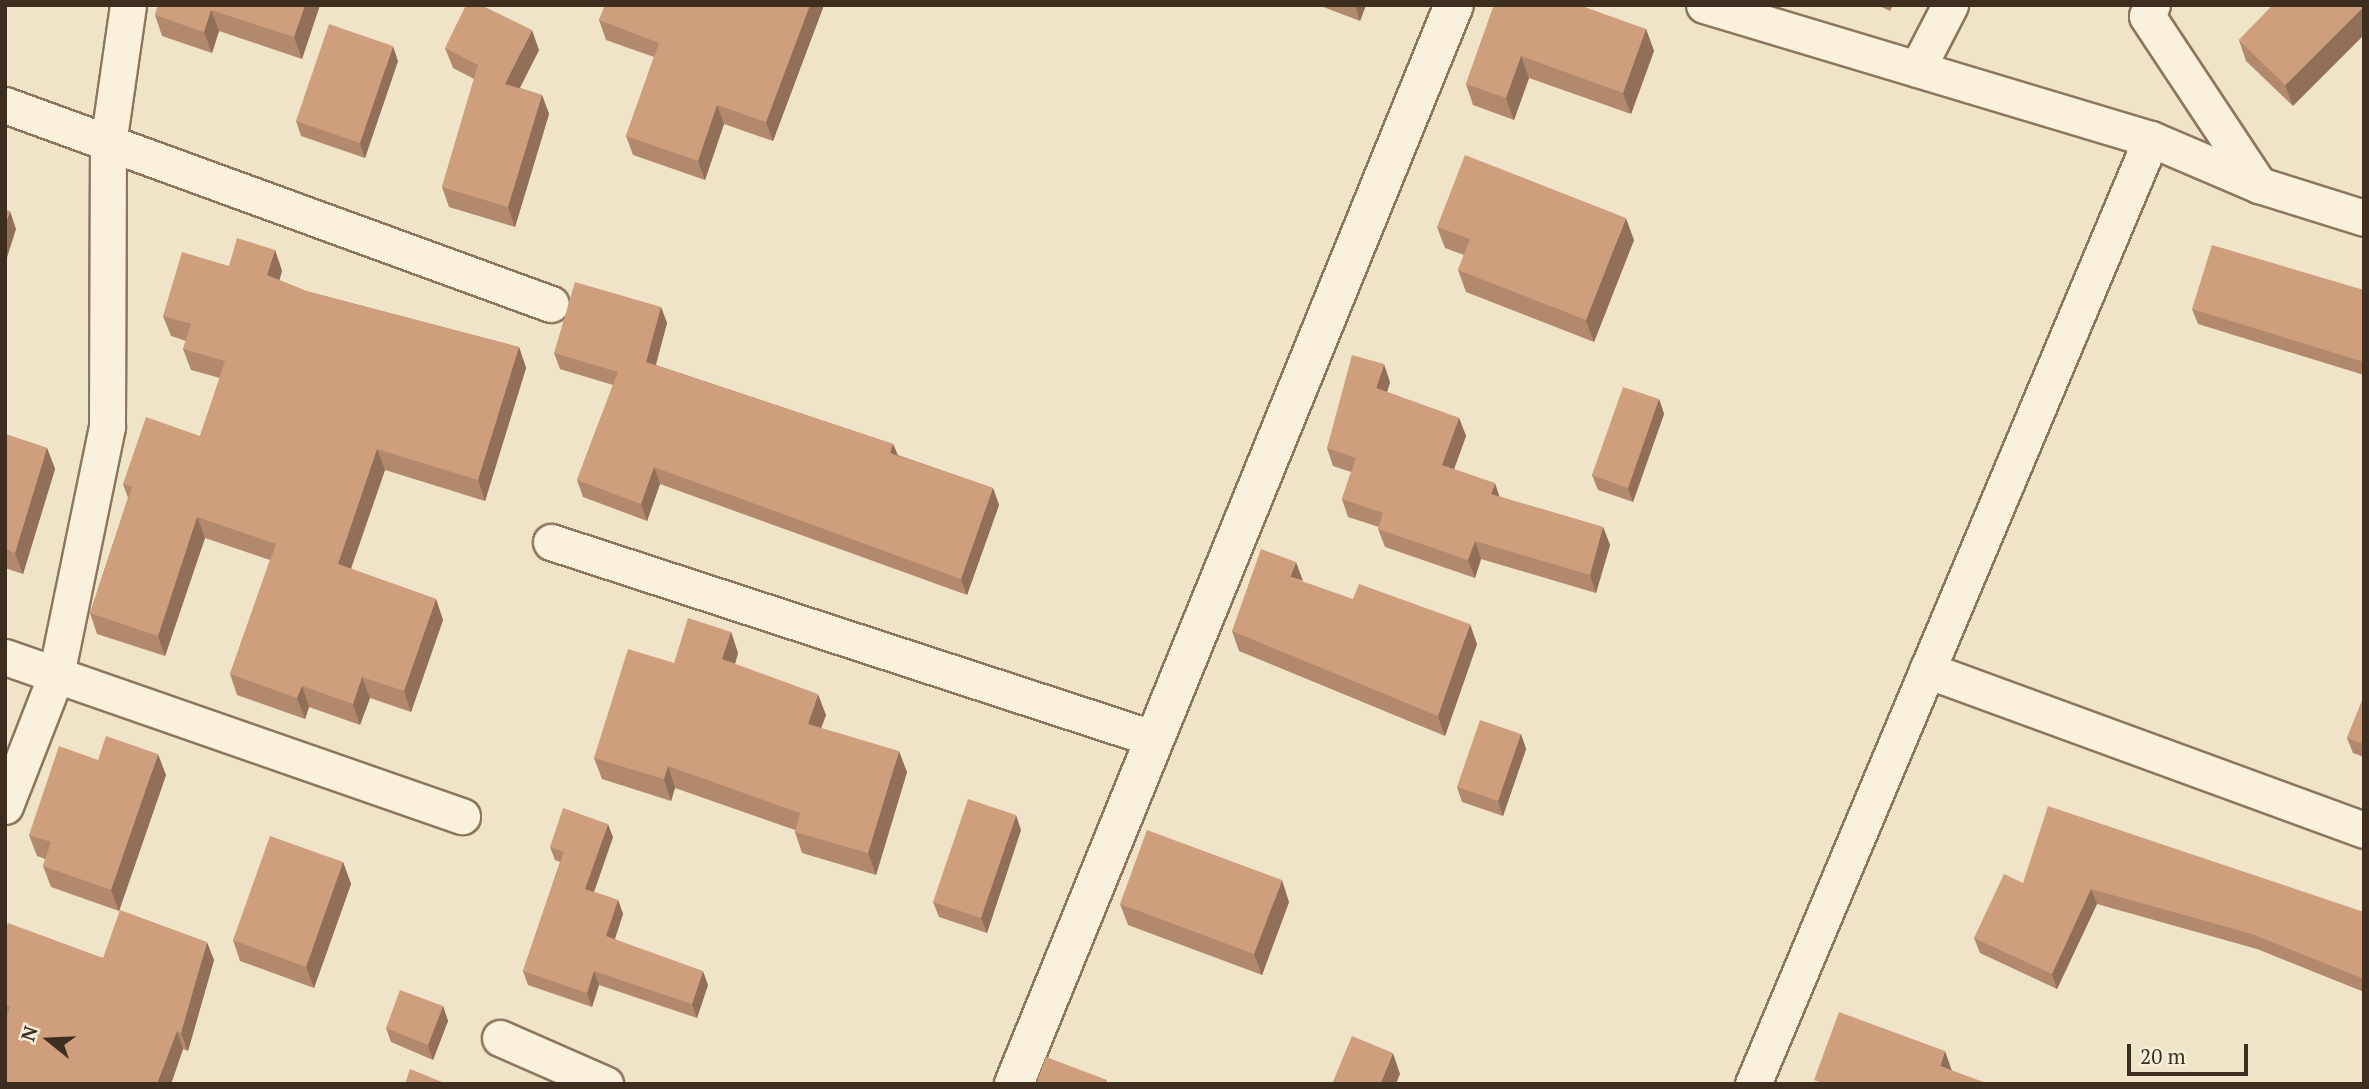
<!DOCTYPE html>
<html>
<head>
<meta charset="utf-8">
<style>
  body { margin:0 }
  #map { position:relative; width:2369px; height:1089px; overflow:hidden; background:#f0e4c8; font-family:"PT Serif",serif }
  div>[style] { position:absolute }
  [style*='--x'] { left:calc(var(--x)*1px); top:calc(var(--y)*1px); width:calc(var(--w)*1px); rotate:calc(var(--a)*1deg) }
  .roads { filter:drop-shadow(2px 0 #8d765c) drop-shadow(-2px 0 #8d765c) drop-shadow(0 2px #8d765c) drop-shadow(0 -2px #8d765c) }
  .street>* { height:35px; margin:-17.5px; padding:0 17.5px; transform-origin:17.5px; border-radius:17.5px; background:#faf1dc }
  .secondary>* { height:38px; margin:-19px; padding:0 19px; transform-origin:19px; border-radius:19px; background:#faf1dc }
  .wall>* { inset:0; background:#b2896c }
  .shaded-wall>* { inset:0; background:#916f58 }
  .building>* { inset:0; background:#cf9f7d }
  span { translate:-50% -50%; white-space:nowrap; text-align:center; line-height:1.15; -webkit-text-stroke:6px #f7eed8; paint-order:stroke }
  .frame { position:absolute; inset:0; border:7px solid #3d2e20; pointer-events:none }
  .north { position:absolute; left:14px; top:1005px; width:70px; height:70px; -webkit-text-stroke:5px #f7eed8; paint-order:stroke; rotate:288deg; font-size:19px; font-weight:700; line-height:28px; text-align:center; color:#3d2e20 }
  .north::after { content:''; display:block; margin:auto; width:24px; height:32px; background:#3d2e20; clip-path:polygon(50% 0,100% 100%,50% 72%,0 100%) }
  .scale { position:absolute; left:2127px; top:1044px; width:121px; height:32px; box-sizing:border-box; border:4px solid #3d2e20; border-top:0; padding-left:9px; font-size:21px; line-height:24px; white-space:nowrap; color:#3d2e20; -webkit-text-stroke:5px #f7eed8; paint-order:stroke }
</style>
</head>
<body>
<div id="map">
  <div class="roads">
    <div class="street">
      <i style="--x:1704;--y:5;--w:467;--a:16.7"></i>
      <i style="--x:2151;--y:139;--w:117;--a:23.1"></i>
      <i style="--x:2259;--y:185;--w:110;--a:17.4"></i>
      <i style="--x:2152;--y:5;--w:12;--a:114"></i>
      <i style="--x:2147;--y:16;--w:203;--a:56.5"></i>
      <i style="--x:1917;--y:69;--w:72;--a:-62.7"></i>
      <i style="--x:5;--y:105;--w:581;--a:20.03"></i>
      <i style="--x:551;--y:542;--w:635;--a:18.06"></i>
      <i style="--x:5;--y:657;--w:484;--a:19.2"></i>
      <i style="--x:1927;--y:670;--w:465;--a:20.1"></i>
      <i style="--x:5;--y:806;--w:141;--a:-68.7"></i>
      <i style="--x:56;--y:675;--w:253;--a:-78.4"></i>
      <i style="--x:107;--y:427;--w:283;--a:-89.8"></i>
      <i style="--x:108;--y:144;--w:140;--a:-81.8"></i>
      <i style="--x:500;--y:1038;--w:115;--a:23.7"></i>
      <i style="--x:1753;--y:1084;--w:1025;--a:-67.16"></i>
    </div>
    <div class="secondary">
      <i style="--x:1014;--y:1084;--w:1165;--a:-67.82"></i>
    </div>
  </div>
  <div class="wall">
    <i style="clip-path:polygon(158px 5px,320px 5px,302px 59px,219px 31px,212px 53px,162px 36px,155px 15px)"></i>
    <i style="clip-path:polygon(605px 5px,824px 5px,773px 141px,724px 124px,705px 180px,633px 155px,626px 136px,654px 57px,606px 40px,599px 20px)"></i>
    <i style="clip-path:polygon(1318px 5px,1366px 5px,1360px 21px)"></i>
    <i style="clip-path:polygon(1494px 5px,1646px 29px,1654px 51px,1631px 114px,1529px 78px,1514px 120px,1473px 105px,1466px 84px)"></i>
    <i style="clip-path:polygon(1877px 5px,1893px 5px,1890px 11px)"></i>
    <i style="clip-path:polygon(2273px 5px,2293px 106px,2246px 61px,2239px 40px)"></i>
    <i style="clip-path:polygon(445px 48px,539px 50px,520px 88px,542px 95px,549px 114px,515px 227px,449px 207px,442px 187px,474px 79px,453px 68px)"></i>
    <i style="clip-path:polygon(398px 61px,365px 158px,301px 136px,296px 121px)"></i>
    <i style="clip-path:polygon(1437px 227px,1634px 240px,1594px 342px,1466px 292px,1458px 270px,1464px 255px,1445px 248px)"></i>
    <i style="clip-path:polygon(275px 250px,282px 271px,279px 280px,306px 291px,519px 347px,526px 368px,485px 501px,385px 470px,351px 569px,436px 599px,443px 620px,411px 712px,370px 698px,360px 725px,309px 707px,305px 719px,237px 695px,230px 674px,270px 560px,205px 538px,165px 656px,97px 634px,90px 613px,128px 498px,123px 484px,200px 436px,220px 378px,191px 370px,183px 349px,186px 341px,171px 336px,163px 316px,229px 266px)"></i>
    <i style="clip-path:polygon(2364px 290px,2364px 375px,2198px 324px,2192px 309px)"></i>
    <i style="clip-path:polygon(661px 307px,667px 323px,656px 365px,893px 444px,898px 455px,993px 488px,999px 505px,967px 595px,660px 484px,647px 521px,583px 497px,577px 480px,613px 385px,560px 369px,554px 353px)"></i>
    <i style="clip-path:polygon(1390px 382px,1387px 392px,1459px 418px,1466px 436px,1454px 469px,1500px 497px,1603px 527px,1610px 545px,1596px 593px,1481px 559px,1475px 578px,1385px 547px,1378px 529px,1379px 527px,1348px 517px,1342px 499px,1351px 472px,1333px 466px,1327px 448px)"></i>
    <i style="clip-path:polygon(1659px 399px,1664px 414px,1633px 502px,1598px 490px,1592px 475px)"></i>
    <i style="clip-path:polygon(5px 434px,47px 448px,55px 469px,23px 574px,5px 568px)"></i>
    <i style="clip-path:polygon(1303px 582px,1477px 644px,1445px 736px,1239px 651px,1232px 631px)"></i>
    <i style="clip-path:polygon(731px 632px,738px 653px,735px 664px,826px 715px,821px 728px,907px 772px,876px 875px,802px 853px,795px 832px,795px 830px,675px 788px,671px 801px,602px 779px,594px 758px,674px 663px)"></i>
    <i style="clip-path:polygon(2364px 696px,2364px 757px,2353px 753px,2347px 738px)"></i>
    <i style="clip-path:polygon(1521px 734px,1526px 749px,1503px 816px,1462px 802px,1457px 787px)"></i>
    <i style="clip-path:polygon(98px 760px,166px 775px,119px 911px,51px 887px,43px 866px,45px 859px,37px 856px,29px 835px)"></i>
    <i style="clip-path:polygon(1021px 830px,987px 933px,939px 917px,933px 902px)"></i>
    <i style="clip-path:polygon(613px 837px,594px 892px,618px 900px,623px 914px,615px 939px,708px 985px,697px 1018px,599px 985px,592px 1007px,528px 985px,523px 971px,560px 862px,555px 860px,550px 847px)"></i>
    <i style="clip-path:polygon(343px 862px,351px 884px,314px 988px,240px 961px,233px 940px)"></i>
    <i style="clip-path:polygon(2023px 883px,2364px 912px,2364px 992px,2257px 949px,2097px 904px,2057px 989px,1980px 953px,1974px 938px)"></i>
    <i style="clip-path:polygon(1289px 902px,1262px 975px,1128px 925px,1120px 904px)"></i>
    <i style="clip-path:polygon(5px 930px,103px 958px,214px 960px,188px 1051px,183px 1049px,171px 1084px,5px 1084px)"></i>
    <i style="clip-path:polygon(443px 1006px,448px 1021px,433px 1060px,391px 1042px,386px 1028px)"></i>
  </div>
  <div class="shaded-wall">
    <i style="clip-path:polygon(305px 5px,320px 5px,302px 59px,294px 37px)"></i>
    <i style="clip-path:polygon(810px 5px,824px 5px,773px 141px,766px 122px)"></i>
    <i style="clip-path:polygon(1355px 5px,1366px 5px,1360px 21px)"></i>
    <i style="clip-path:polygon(2364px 6px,2364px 35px,2293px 106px,2285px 85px)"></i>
    <i style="clip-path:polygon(211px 10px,219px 31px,212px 53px,204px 32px)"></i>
    <i style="clip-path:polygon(1646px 29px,1654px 51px,1631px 114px,1623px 93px)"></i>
    <i style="clip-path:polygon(532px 30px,539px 50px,512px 103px,505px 84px)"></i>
    <i style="clip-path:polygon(393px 46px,398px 61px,365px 158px,360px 143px)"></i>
    <i style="clip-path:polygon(1521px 56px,1529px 78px,1514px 120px,1506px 98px)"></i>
    <i style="clip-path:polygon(542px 95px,549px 114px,515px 227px,508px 207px)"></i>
    <i style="clip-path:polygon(717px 105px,724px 124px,705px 180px,698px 161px)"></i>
    <i style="clip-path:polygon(10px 211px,16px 229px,5px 264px,5px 225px)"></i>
    <i style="clip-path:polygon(1626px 218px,1634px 240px,1594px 342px,1586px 320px)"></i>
    <i style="clip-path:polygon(275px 250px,282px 271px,275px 296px,267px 275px)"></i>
    <i style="clip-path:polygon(661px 307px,667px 323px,652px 378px,646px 362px)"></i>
    <i style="clip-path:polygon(519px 347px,526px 368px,485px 501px,478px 480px)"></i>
    <i style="clip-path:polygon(1384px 364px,1390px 382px,1383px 406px,1376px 388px)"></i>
    <i style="clip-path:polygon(1659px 399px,1664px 414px,1633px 502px,1628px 488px)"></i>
    <i style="clip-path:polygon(1459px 418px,1466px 436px,1449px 483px,1442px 465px)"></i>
    <i style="clip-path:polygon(893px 444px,900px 461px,890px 453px)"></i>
    <i style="clip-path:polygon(47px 448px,55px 469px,23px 574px,15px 553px)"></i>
    <i style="clip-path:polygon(377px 449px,385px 470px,345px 585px,338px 564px)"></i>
    <i style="clip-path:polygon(654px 467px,660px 484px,647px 521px,641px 504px)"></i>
    <i style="clip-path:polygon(1495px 483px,1501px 501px,1491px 494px)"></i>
    <i style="clip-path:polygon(993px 488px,999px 505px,967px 595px,961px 579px)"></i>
    <i style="clip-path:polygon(197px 517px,205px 538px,165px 656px,158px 636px)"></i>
    <i style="clip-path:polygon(1603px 527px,1610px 545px,1596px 593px,1590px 575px)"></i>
    <i style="clip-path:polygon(1475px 541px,1481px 559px,1475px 578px,1468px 560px)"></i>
    <i style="clip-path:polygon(1296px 562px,1303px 581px,1290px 577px)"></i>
    <i style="clip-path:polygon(436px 599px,443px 620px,411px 712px,404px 691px)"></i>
    <i style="clip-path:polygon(1470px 624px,1477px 644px,1445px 736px,1438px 716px)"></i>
    <i style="clip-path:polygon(731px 632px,738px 653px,730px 681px,722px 659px)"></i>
    <i style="clip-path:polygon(362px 677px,370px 698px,360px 725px,353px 704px)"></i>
    <i style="clip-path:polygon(302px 686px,309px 707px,305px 719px,297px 698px)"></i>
    <i style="clip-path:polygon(818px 694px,826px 715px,815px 745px,808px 724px)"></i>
    <i style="clip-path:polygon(1521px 734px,1526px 749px,1503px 816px,1498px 801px)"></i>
    <i style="clip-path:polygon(899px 751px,907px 772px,876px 875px,868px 853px)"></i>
    <i style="clip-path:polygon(158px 754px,166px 775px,119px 911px,111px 890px)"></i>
    <i style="clip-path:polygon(668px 766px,675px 788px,671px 801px,664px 779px)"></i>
    <i style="clip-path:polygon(1016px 815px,1021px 830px,987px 933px,981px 918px)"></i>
    <i style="clip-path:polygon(608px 824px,613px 837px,590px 903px,585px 889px)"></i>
    <i style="clip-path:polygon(343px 862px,351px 884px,314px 988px,306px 967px)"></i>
    <i style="clip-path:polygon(1282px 880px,1289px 902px,1262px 975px,1254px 954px)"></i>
    <i style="clip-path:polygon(2091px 889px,2097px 904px,2057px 989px,2052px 974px)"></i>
    <i style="clip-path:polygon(618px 900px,623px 914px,611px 950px,606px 936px)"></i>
    <i style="clip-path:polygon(207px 942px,214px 960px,188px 1051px,181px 1033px)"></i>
    <i style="clip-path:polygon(594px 971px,599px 985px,592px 1007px,587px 993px)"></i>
    <i style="clip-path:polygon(703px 971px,708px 985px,697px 1018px,692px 1004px)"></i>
    <i style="clip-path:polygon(443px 1006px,448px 1021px,433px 1060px,428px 1045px)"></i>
    <i style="clip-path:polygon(177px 1031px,183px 1049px,171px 1084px,157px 1084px)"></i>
    <i style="clip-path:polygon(1945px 1051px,1952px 1071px,1940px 1066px)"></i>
    <i style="clip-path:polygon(1393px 1053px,1400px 1074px,1396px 1084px,1380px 1084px)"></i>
  </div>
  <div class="building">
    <i style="clip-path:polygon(158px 5px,305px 5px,294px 37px,211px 10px,204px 32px,155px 15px)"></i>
    <i style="clip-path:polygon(466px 5px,481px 5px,532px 30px,505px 84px,542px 95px,508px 207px,442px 187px,478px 65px,445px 48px)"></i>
    <i style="clip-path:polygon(605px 5px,810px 5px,766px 122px,717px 105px,698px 161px,626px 136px,659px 43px,599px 20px)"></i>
    <i style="clip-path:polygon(1494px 5px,1579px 5px,1646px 29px,1623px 93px,1521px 56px,1506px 98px,1466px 84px)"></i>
    <i style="clip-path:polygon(2273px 5px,2364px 5px,2364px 6px,2285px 85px,2239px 40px)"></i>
    <i style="clip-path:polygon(329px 24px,393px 46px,360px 143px,296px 121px)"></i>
    <i style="clip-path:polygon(1465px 155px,1626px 218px,1586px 320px,1458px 270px,1470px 239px,1437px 227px)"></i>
    <i style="clip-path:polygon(5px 210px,10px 211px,5px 225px)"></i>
    <i style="clip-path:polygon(237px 238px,275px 250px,267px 275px,306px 291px,519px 347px,478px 480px,377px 449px,338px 564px,436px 599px,404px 691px,362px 677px,353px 704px,302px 686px,297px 698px,230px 674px,276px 544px,197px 517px,158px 636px,90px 613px,132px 487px,123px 484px,146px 417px,200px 436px,225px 361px,183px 349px,191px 324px,163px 316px,182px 252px,229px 266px)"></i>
    <i style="clip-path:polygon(2212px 245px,2364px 290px,2364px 362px,2192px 309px)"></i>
    <i style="clip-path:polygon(575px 282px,661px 307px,646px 362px,893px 444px,890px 453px,993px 488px,961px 579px,654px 467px,641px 504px,577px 480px,618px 372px,554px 353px)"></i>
    <i style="clip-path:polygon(1352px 355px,1384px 364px,1376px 388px,1459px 418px,1442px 465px,1495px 483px,1491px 494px,1603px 527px,1590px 575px,1475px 541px,1468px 560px,1378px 529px,1383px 513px,1342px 499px,1356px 458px,1327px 448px)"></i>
    <i style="clip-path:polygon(1623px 387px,1659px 399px,1628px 488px,1592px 475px)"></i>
    <i style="clip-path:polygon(5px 434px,47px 448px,15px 553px,5px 549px)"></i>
    <i style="clip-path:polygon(1261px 549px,1296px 562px,1290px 577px,1353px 599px,1359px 584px,1470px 624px,1438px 716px,1232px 631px)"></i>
    <i style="clip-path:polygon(688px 618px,731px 632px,722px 659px,818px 694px,808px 724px,899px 751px,868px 853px,795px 832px,800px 813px,668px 766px,664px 779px,594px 758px,628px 649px,674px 663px)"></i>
    <i style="clip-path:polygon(2364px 696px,2364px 744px,2347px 738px)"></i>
    <i style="clip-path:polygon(1480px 720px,1521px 734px,1498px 801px,1457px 787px)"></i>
    <i style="clip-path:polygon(106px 736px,158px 754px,111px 890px,43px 866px,51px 842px,29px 835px,59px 746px,98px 760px)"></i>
    <i style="clip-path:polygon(968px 799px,1016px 815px,981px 918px,933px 902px)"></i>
    <i style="clip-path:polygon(2048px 806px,2364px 912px,2364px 979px,2252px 934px,2091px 889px,2052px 974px,1974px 938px,2004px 874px,2023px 883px)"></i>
    <i style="clip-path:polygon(563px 808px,608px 824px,585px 889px,618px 900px,606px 936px,703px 971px,692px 1004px,594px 971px,587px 993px,523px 971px,564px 852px,550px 847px)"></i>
    <i style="clip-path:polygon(1147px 830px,1282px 880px,1254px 954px,1120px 904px)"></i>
    <i style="clip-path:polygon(270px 836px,343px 862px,306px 967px,233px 940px)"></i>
    <i style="clip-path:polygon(120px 910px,207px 942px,181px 1033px,177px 1031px,157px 1084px,5px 1084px,5px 1022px,10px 1007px,5px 1005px,5px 930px,8px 923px,103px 958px)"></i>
    <i style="clip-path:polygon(400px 990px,443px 1006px,428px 1045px,386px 1028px)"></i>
    <i style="clip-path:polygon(1839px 1012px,1945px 1051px,1940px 1066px,1989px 1084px,1824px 1084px,1814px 1080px)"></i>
    <i style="clip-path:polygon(1352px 1036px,1393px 1053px,1380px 1084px,1332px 1084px)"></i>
    <i style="clip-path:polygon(1046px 1057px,1107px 1080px,1106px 1084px,1036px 1084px)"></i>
    <i style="clip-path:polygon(410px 1069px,447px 1084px,405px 1084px)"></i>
  </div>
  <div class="frame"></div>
  <div class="north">N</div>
  <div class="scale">20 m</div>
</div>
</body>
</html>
